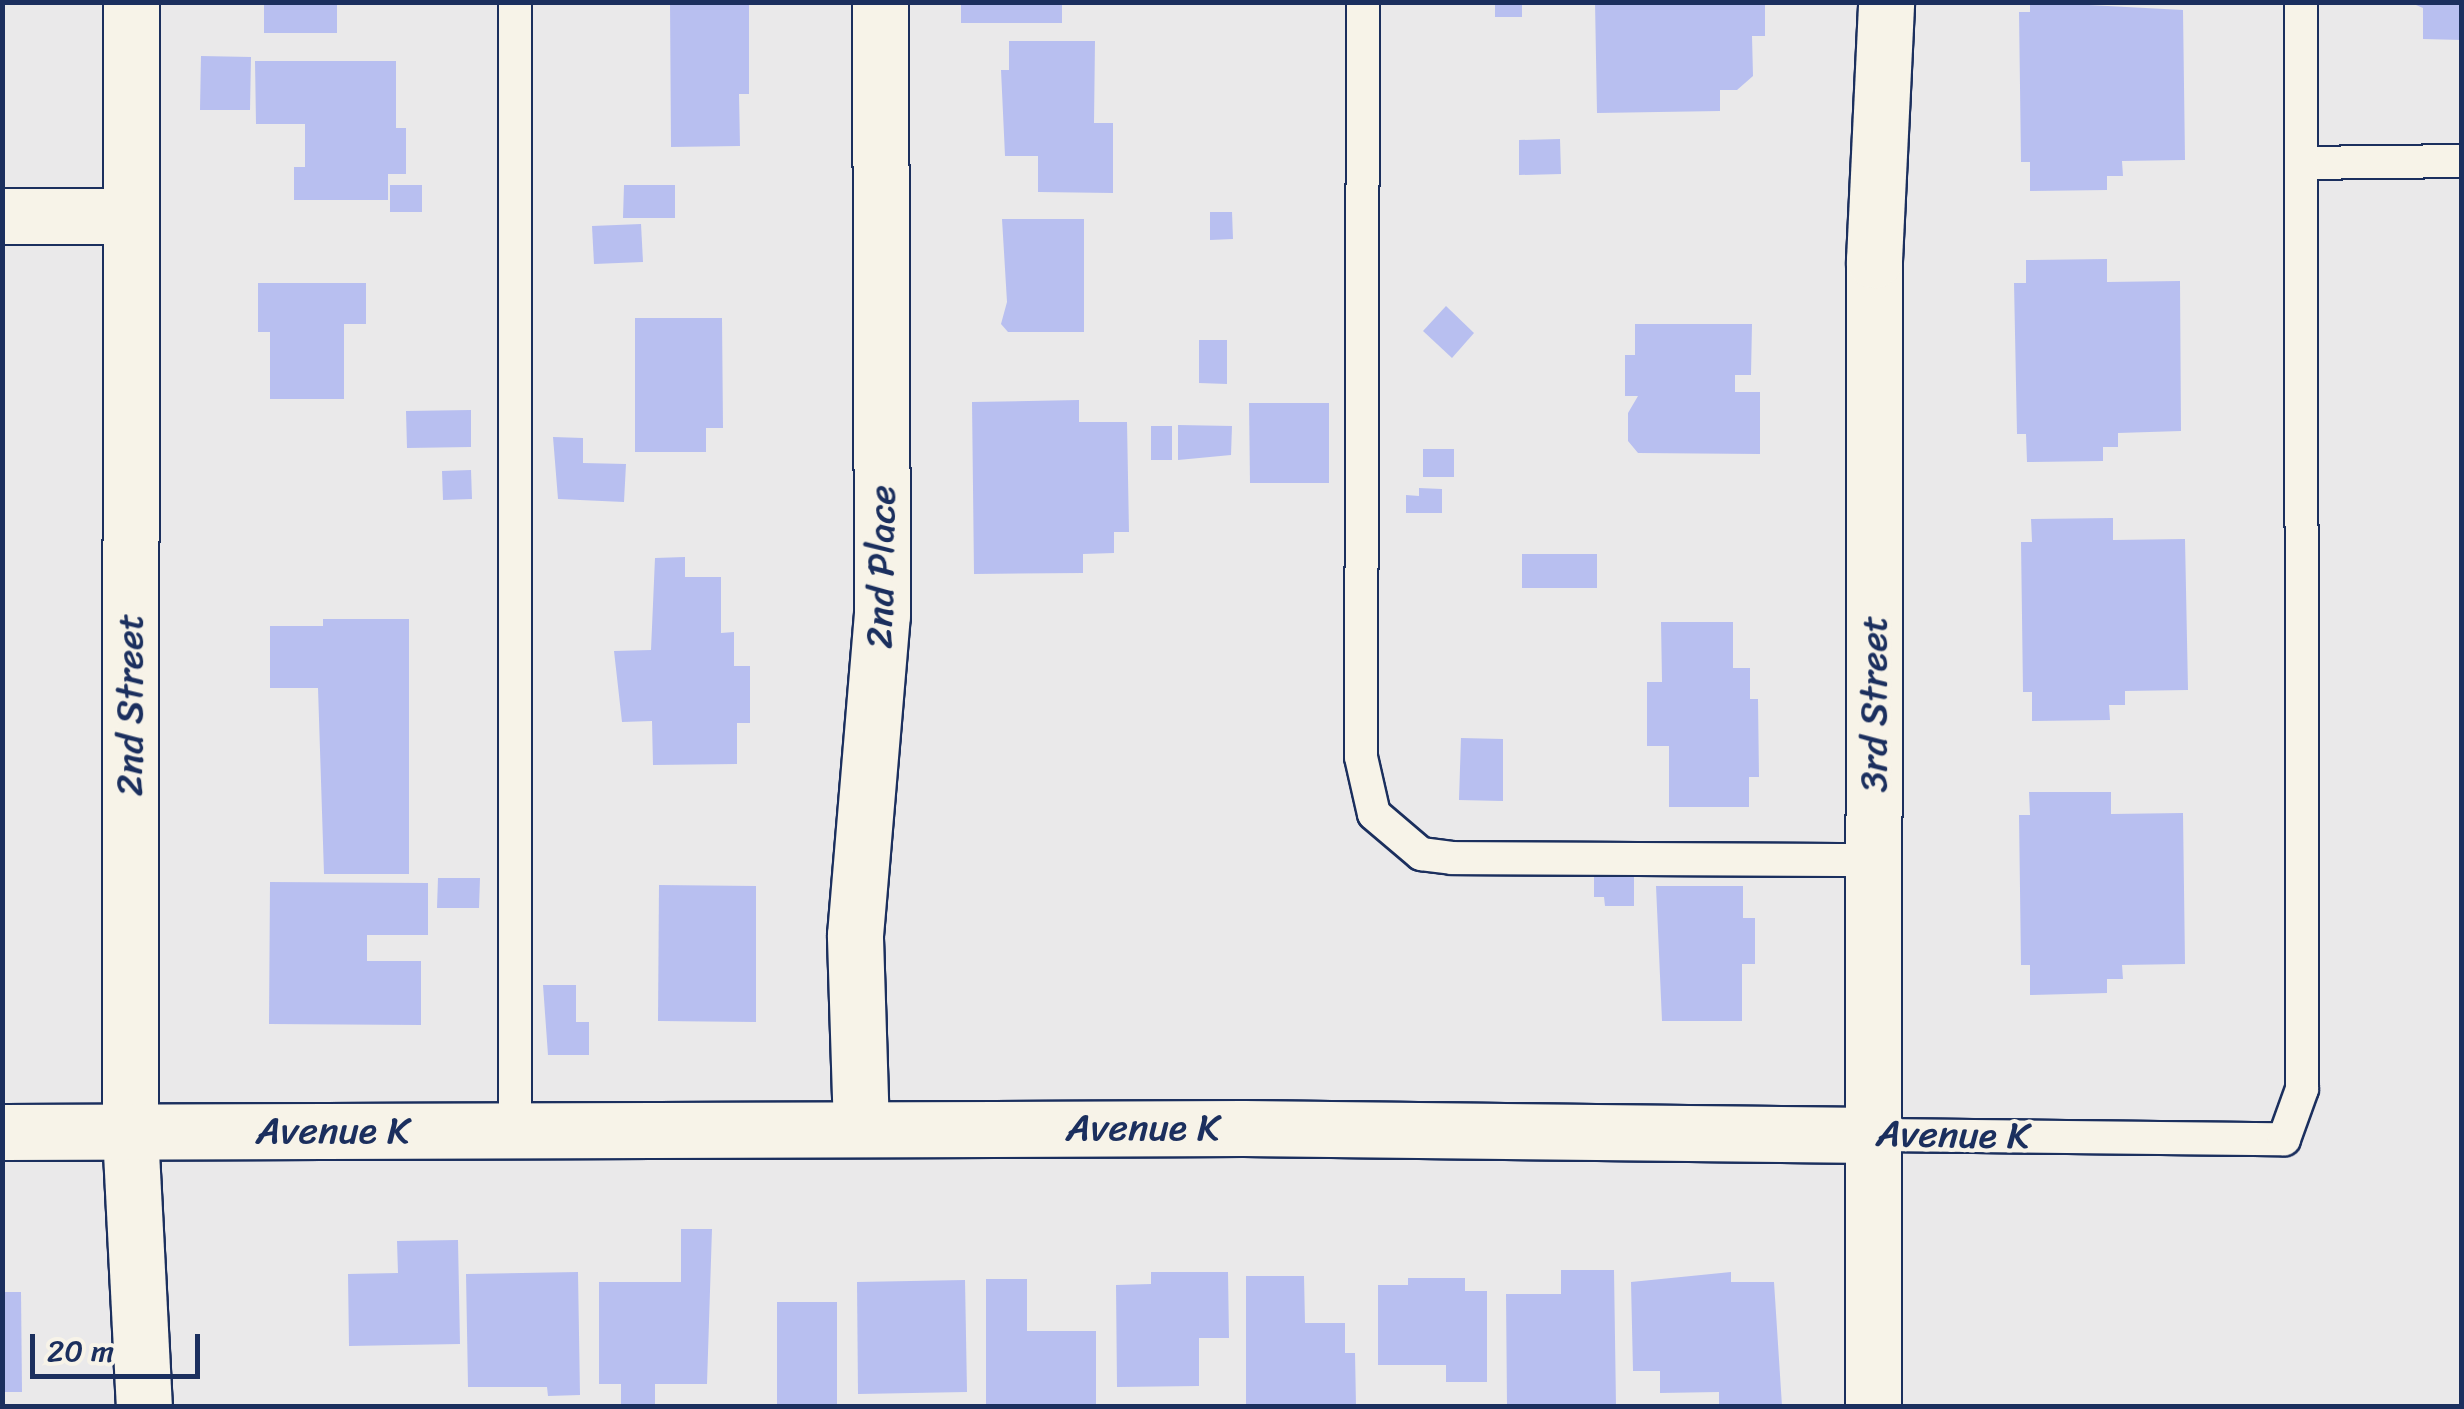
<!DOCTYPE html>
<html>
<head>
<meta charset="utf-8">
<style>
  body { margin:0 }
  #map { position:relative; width:2464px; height:1409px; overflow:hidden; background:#eae9ea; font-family:Sriracha,sans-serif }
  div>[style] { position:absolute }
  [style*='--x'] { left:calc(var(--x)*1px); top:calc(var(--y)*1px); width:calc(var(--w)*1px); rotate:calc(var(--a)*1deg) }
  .building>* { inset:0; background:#b8bff0 }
  .roads { filter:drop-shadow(2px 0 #1b2f5e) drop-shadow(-2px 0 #1b2f5e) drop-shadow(0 2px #1b2f5e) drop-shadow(0 -2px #1b2f5e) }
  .service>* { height:32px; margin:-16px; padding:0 16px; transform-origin:16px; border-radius:16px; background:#f7f3e8 }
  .minor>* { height:55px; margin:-27.5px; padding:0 27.5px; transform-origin:27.5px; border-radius:27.5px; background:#f7f3e8 }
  span { translate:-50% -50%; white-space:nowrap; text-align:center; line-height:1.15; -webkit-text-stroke:8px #f7f3e8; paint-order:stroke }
  .street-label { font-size:38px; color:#1b2f5e }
  .frame { position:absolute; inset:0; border:5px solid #1b2f5e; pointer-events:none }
  .scale { position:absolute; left:30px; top:1334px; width:170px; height:45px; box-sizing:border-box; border:5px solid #1b2f5e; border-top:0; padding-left:12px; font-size:30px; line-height:35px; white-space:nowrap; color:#1b2f5e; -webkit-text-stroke:8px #f7f3e8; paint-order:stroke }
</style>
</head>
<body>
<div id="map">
  <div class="building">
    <i style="clip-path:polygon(264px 2px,337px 2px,337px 33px,264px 33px)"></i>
    <i style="clip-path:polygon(670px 2px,749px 2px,749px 94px,739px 94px,740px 146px,671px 147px)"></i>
    <i style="clip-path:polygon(961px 2px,1062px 2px,1062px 23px,961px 23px)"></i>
    <i style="clip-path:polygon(1495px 2px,1522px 2px,1522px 17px,1495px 17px)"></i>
    <i style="clip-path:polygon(1595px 2px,1765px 2px,1765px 36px,1752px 36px,1753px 76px,1737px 90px,1720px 90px,1720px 111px,1597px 113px)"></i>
    <i style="clip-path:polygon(2030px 2px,2183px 10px,2185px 160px,2122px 161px,2123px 176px,2107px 176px,2107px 190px,2030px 191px,2030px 162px,2021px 162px,2019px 12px,2030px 12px)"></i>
    <i style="clip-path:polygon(2409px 2px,2462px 2px,2462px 40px,2423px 39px,2423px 8px)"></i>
    <i style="clip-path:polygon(1009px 41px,1095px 41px,1094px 123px,1113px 123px,1113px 193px,1038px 192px,1038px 156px,1005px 156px,1001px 70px,1009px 70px)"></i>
    <i style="clip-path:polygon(201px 56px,251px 57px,250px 110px,200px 110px)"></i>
    <i style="clip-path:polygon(255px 61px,396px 61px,396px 128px,406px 128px,406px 174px,388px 174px,388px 200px,294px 200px,294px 167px,305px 167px,305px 124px,256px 124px)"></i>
    <i style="clip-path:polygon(1560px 139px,1561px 174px,1519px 175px,1519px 140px)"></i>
    <i style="clip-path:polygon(390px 185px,422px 185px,422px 212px,390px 212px)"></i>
    <i style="clip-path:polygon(624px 185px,675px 185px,675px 218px,623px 218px)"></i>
    <i style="clip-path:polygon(1210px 212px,1232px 212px,1233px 239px,1210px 240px)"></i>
    <i style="clip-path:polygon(1002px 219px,1084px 219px,1084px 332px,1008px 332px,1001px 324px,1007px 302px)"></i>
    <i style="clip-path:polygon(641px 224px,643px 262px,594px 264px,592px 226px)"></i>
    <i style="clip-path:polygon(2107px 259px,2107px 282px,2180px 281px,2181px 431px,2118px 433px,2118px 447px,2103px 447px,2103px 461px,2027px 462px,2026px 434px,2017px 434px,2014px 283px,2026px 283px,2026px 260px)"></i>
    <i style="clip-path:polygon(258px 283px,366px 283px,366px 324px,344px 324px,344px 399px,270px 399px,270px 332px,258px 332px)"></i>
    <i style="clip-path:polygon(1446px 306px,1474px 333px,1452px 358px,1423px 331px)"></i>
    <i style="clip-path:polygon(635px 318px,722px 318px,723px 428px,706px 428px,706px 452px,635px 452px)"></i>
    <i style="clip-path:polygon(1635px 324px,1752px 324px,1751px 375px,1735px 375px,1735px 392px,1760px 392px,1760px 454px,1638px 453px,1628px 441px,1628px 413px,1638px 396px,1625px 396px,1625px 355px,1635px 355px)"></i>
    <i style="clip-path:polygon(1199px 340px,1227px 340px,1227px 384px,1199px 383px)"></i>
    <i style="clip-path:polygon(1079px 400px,1079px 422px,1127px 422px,1129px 532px,1114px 532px,1114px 553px,1083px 554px,1083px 573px,974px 574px,972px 402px)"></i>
    <i style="clip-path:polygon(1249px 403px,1329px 403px,1329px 483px,1250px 483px)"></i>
    <i style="clip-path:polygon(471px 410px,471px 447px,407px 448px,406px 411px)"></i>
    <i style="clip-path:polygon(1178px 425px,1232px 426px,1231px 455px,1178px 460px)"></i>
    <i style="clip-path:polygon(1151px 426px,1172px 426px,1172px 460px,1151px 460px)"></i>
    <i style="clip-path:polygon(553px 437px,583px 438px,583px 463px,626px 464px,624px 502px,558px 499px)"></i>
    <i style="clip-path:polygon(1423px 449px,1454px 449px,1454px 477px,1423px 477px)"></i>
    <i style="clip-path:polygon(471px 470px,472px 499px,443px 500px,442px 471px)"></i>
    <i style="clip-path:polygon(1419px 488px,1442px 489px,1442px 513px,1406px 513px,1406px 495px,1419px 496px)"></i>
    <i style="clip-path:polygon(2113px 518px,2113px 540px,2185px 539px,2188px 690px,2125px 691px,2125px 705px,2109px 705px,2110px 720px,2032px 721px,2032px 692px,2023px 692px,2021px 542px,2032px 542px,2031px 519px)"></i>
    <i style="clip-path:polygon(1522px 554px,1597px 554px,1597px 588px,1522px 588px)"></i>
    <i style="clip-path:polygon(685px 557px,685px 577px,721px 577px,721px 633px,734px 632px,734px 666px,750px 666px,750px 723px,737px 723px,737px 764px,653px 765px,652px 721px,622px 722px,614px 651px,651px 650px,655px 558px)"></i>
    <i style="clip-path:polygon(323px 619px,409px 619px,409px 874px,324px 874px,318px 688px,270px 688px,270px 626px,323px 626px)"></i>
    <i style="clip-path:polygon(1661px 622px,1733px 622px,1733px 668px,1750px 668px,1750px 699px,1758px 699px,1759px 777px,1749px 777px,1749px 807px,1669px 807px,1669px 746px,1647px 746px,1647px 682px,1662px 682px)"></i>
    <i style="clip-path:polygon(1461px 738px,1503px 739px,1503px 801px,1459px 800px)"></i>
    <i style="clip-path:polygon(2029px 792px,2111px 792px,2111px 814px,2183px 813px,2185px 964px,2122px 965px,2123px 979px,2107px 979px,2107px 993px,2030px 995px,2030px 965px,2021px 965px,2019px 815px,2030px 815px)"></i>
    <i style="clip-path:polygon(1594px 877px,1634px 877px,1634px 906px,1605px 906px,1604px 897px,1594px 897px)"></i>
    <i style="clip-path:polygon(438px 878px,480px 878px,479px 908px,437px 908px)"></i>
    <i style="clip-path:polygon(270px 882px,428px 883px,428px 935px,367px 935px,367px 961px,421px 961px,421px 1025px,269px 1024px)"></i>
    <i style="clip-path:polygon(659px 885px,756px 886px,756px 1022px,658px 1021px)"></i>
    <i style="clip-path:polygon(1656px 886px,1743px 886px,1743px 918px,1755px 918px,1755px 964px,1742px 964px,1742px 1021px,1662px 1021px)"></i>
    <i style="clip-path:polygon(543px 985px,576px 985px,576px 1022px,589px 1022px,589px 1055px,548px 1055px)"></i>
    <i style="clip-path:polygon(681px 1229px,712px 1229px,707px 1384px,655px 1384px,655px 1405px,621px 1405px,621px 1384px,599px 1384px,599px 1282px,681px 1282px)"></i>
    <i style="clip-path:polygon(458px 1240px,460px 1344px,349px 1346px,348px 1274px,398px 1273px,397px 1241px)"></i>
    <i style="clip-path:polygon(1561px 1270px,1614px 1270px,1616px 1406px,1507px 1406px,1506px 1294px,1561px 1294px)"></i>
    <i style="clip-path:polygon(578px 1272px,580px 1395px,548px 1396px,547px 1387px,468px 1387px,466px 1274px)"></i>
    <i style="clip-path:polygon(1151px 1272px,1228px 1272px,1229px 1338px,1199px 1338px,1199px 1386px,1117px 1387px,1116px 1285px,1151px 1284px)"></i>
    <i style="clip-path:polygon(1731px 1272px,1731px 1282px,1774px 1282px,1782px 1406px,1719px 1406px,1719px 1392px,1660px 1393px,1660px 1371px,1633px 1371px,1631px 1282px)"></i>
    <i style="clip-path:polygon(1246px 1276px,1304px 1276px,1305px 1323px,1345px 1323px,1345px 1353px,1355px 1353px,1356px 1406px,1246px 1406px)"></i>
    <i style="clip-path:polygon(1408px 1278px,1465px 1278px,1465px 1291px,1487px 1291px,1487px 1382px,1446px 1382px,1446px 1365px,1378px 1365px,1378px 1285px,1408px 1285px)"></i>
    <i style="clip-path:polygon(986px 1279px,1027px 1279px,1027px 1331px,1096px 1331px,1096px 1406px,986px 1406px)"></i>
    <i style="clip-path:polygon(965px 1280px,967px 1392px,858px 1394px,857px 1282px)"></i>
    <i style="clip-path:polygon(2px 1292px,21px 1292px,22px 1392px,2px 1392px)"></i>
    <i style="clip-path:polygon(777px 1302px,837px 1302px,837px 1406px,777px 1406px)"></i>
  </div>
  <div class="roads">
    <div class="service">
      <i style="--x:1363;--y:2;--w:755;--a:90.15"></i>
      <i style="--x:1361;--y:757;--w:58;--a:77.2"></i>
      <i style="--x:1374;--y:814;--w:62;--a:40.4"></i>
      <i style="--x:1421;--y:854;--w:31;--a:7"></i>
      <i style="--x:1452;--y:858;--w:422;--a:0.3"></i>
      <i style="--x:2301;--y:163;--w:161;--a:-0.7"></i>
      <i style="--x:515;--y:1131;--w:1129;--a:-90"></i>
      <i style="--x:1873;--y:1135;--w:411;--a:0.6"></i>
      <i style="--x:2284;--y:1139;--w:53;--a:-70.2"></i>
      <i style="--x:2302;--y:1089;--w:1087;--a:-90.05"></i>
    </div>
    <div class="minor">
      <i style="--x:131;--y:2;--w:1130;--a:90.05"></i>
      <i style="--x:130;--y:1132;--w:274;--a:87.1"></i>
      <i style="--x:2;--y:216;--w:128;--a:0"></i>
      <i style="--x:861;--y:1129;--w:194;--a:-91.8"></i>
      <i style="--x:855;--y:935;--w:321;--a:-85.2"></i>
      <i style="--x:882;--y:615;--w:613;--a:-90.19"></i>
      <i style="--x:2;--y:1132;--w:1241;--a:-0.18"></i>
      <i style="--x:1243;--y:1128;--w:630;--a:0.64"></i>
      <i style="--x:1873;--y:1406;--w:1146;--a:-89.95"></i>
      <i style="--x:1874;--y:260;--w:258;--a:-87.3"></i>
    </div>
  </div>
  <div class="street-label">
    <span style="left:881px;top:567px;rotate:-89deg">2nd Place</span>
    <span style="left:1874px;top:704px;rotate:-90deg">3rd Street</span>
    <span style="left:130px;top:705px;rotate:-90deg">2nd Street</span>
    <span style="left:1143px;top:1128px">Avenue K</span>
    <span style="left:333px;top:1131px">Avenue K</span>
    <span style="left:1953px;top:1135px;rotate:1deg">Avenue K</span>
  </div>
  <div class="frame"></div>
  <div class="scale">20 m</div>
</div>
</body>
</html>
